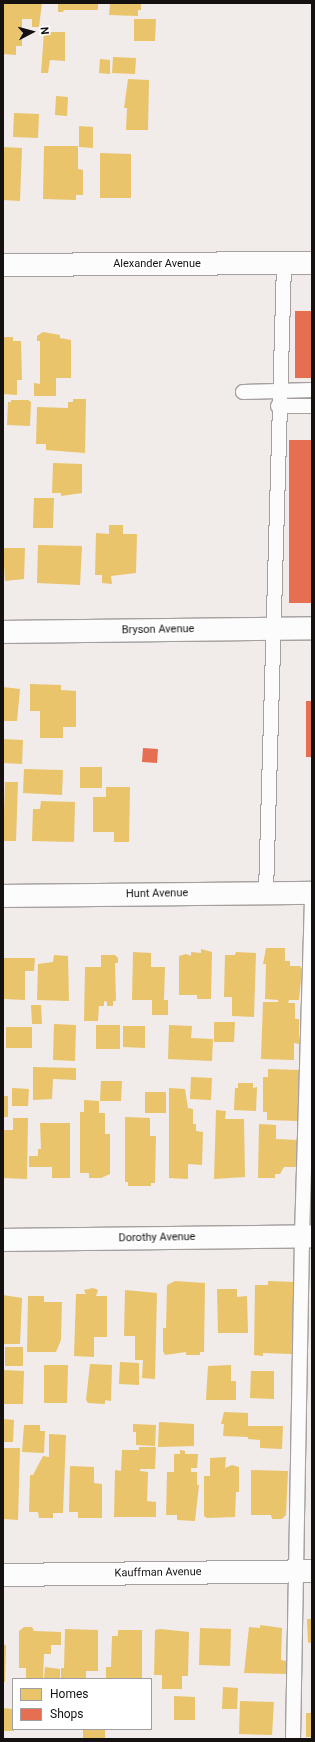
<!DOCTYPE html>
<html>
<head>
<meta charset="utf-8">
<style>
  body { margin:0 }
  #map { position:relative; width:315px; height:1742px; overflow:hidden; background:#f1ebea; font-family:Roboto,sans-serif }
  div>[style] { position:absolute }
  [style*='--x'] { left:calc(var(--x)*1px); top:calc(var(--y)*1px); width:calc(var(--w)*1px); rotate:calc(var(--a)*1deg) }
  .homes>* { inset:0; background:#e9c46a }
  .shops>* { inset:0; background:#e76f51 }
  .roads { filter:drop-shadow(1px 0 #a5a09f) drop-shadow(-1px 0 #a5a09f) drop-shadow(0 1px #a5a09f) drop-shadow(0 -1px #a5a09f) }
  .lane>* { height:14px; margin:-7px; padding:0 7px; transform-origin:7px; border-radius:7px; background:#fdfcfc }
  .street>* { height:22px; margin:-11px; padding:0 11px; transform-origin:11px; border-radius:11px; background:#fdfcfc }
  .secondary>* { height:22px; margin:-11px; padding:0 11px; transform-origin:11px; border-radius:11px; background:#fdfcfc }
  span { translate:-50% -50%; white-space:nowrap; text-align:center; line-height:1.15; -webkit-text-stroke:4px #fff; paint-order:stroke }
  .street-label { font-size:11px; color:#151111 }
  .frame { position:absolute; inset:0; border:4px solid #151111; pointer-events:none }
  .legend { position:absolute; left:12px; top:1678px; width:140px; height:52px; box-sizing:border-box; background:#fff; border:1px solid #a1a0a0; margin:0; padding:5px 7px; list-style:none; font-size:12px; color:#151111 }
  .legend li { display:flex; align-items:center; gap:8px; height:20px }
  .legend b { width:20px; border:1px solid #a1a0a0 }
  .north { position:absolute; left:12px; top:12px; width:40px; height:40px; -webkit-text-stroke:3px #fff; paint-order:stroke; rotate:84deg; font-size:11px; font-weight:700; line-height:16px; text-align:center; color:#151111 }
  .north::after { content:''; display:block; margin:auto; width:14px; height:18px; background:#151111; clip-path:polygon(50% 0,100% 100%,50% 72%,0 100%) }
</style>
</head>
<body>
<div id="map">
  <div class="homes">
    <i style="clip-path:polygon(3px 3px,42px 3px,39px 27px,32px 27px,32px 19px,22px 19px,22px 46px,16px 46px,16px 55px,3px 54px)"></i>
    <i style="clip-path:polygon(58px 3px,98px 3px,98px 10px,64px 10px,63px 12px,58px 12px)"></i>
    <i style="clip-path:polygon(110px 3px,141px 3px,141px 10px,138px 10px,138px 16px,109px 15px)"></i>
    <i style="clip-path:polygon(134px 19px,156px 19px,155px 41px,134px 41px)"></i>
    <i style="clip-path:polygon(44px 32px,65px 32px,65px 61px,50px 60px,48px 73px,41px 73px)"></i>
    <i style="clip-path:polygon(113px 57px,136px 58px,135px 74px,112px 73px)"></i>
    <i style="clip-path:polygon(100px 59px,110px 60px,110px 74px,99px 73px)"></i>
    <i style="clip-path:polygon(128px 79px,149px 80px,148px 130px,126px 130px,127px 108px,124px 108px)"></i>
    <i style="clip-path:polygon(56px 96px,68px 97px,67px 116px,55px 115px)"></i>
    <i style="clip-path:polygon(14px 113px,39px 114px,38px 138px,13px 137px)"></i>
    <i style="clip-path:polygon(79px 126px,93px 127px,93px 148px,79px 147px)"></i>
    <i style="clip-path:polygon(44px 146px,78px 146px,78px 169px,83px 170px,83px 195px,76px 195px,76px 200px,43px 199px)"></i>
    <i style="clip-path:polygon(3px 147px,22px 148px,20px 201px,3px 200px)"></i>
    <i style="clip-path:polygon(100px 153px,131px 154px,131px 198px,100px 198px)"></i>
    <i style="clip-path:polygon(43px 332px,60px 335px,60px 338px,71px 340px,71px 378px,56px 378px,56px 396px,34px 396px,34px 383px,40px 384px,40px 341px,37px 341px,37px 336px)"></i>
    <i style="clip-path:polygon(3px 337px,13px 337px,13px 341px,21px 341px,22px 380px,17px 380px,17px 395px,3px 394px)"></i>
    <i style="clip-path:polygon(73px 399px,86px 399px,85px 453px,46px 450px,46px 444px,36px 444px,37px 407px,68px 408px,68px 402px,73px 402px)"></i>
    <i style="clip-path:polygon(11px 400px,28px 400px,31px 402px,30px 426px,7px 425px,8px 402px,11px 402px)"></i>
    <i style="clip-path:polygon(53px 463px,82px 464px,82px 493px,61px 496px,61px 493px,52px 493px)"></i>
    <i style="clip-path:polygon(34px 498px,54px 498px,53px 528px,33px 528px)"></i>
    <i style="clip-path:polygon(109px 525px,123px 525px,123px 534px,137px 534px,136px 573px,111px 576px,112px 584px,102px 583px,102px 575px,95px 575px,96px 533px,109px 534px)"></i>
    <i style="clip-path:polygon(38px 545px,82px 546px,80px 585px,37px 583px)"></i>
    <i style="clip-path:polygon(3px 548px,25px 548px,24px 579px,5px 581px)"></i>
    <i style="clip-path:polygon(30px 684px,61px 685px,61px 690px,76px 691px,76px 727px,63px 727px,63px 738px,40px 738px,40px 711px,30px 711px)"></i>
    <i style="clip-path:polygon(3px 687px,20px 689px,17px 721px,3px 721px)"></i>
    <i style="clip-path:polygon(3px 739px,23px 740px,22px 764px,3px 763px)"></i>
    <i style="clip-path:polygon(80px 767px,102px 767px,102px 788px,80px 788px)"></i>
    <i style="clip-path:polygon(24px 769px,63px 770px,62px 795px,23px 793px)"></i>
    <i style="clip-path:polygon(5px 782px,18px 782px,16px 841px,3px 841px)"></i>
    <i style="clip-path:polygon(106px 787px,130px 787px,129px 842px,114px 842px,114px 832px,93px 832px,93px 797px,106px 797px)"></i>
    <i style="clip-path:polygon(41px 801px,75px 802px,74px 842px,32px 841px,33px 809px,40px 809px)"></i>
    <i style="clip-path:polygon(266px 948px,285px 948px,285px 961px,290px 961px,290px 966px,300px 966px,302px 969px,299px 1000px,289px 1000px,288px 1003px,295px 1003px,295px 1019px,299px 1019px,299px 1044px,294px 1043px,294px 1060px,261px 1059px,263px 1002px,278px 1002px,278px 1000px,265px 999px,266px 964px,263px 964px)"></i>
    <i style="clip-path:polygon(201px 949px,212px 952px,211px 999px,197px 999px,197px 995px,179px 995px,179px 956px,186px 954px,191px 956px,191px 952px,201px 953px)"></i>
    <i style="clip-path:polygon(133px 952px,151px 953px,151px 967px,165px 967px,164px 1000px,168px 1000px,168px 1015px,152px 1015px,152px 1000px,132px 1000px)"></i>
    <i style="clip-path:polygon(236px 952px,256px 953px,254px 1017px,232px 1016px,232px 997px,224px 997px,225px 955px,235px 955px)"></i>
    <i style="clip-path:polygon(54px 955px,68px 956px,69px 1001px,37px 1000px,38px 964px,53px 962px)"></i>
    <i style="clip-path:polygon(101px 955px,115px 955px,118px 958px,118px 963px,115px 963px,116px 1001px,113px 1001px,113px 1006px,107px 1006px,107px 1002px,104px 1001px,104px 1006px,99px 1006px,98px 1021px,84px 1021px,85px 967px,101px 967px)"></i>
    <i style="clip-path:polygon(3px 958px,35px 958px,34px 971px,25px 971px,25px 1000px,3px 999px)"></i>
    <i style="clip-path:polygon(31px 1005px,41px 1005px,42px 1024px,32px 1024px)"></i>
    <i style="clip-path:polygon(214px 1022px,235px 1022px,234px 1042px,214px 1042px)"></i>
    <i style="clip-path:polygon(54px 1024px,76px 1025px,75px 1061px,53px 1060px)"></i>
    <i style="clip-path:polygon(96px 1025px,120px 1025px,120px 1049px,96px 1049px)"></i>
    <i style="clip-path:polygon(169px 1025px,192px 1026px,191px 1038px,213px 1039px,212px 1061px,168px 1059px)"></i>
    <i style="clip-path:polygon(123px 1026px,145px 1026px,145px 1048px,123px 1047px)"></i>
    <i style="clip-path:polygon(6px 1027px,32px 1027px,32px 1048px,6px 1048px)"></i>
    <i style="clip-path:polygon(33px 1067px,76px 1068px,76px 1080px,53px 1079px,52px 1099px,33px 1100px)"></i>
    <i style="clip-path:polygon(268px 1069px,299px 1070px,298px 1121px,267px 1120px,267px 1112px,263px 1112px,263px 1077px,268px 1077px)"></i>
    <i style="clip-path:polygon(191px 1077px,212px 1078px,211px 1100px,190px 1099px)"></i>
    <i style="clip-path:polygon(101px 1081px,122px 1081px,121px 1101px,100px 1101px)"></i>
    <i style="clip-path:polygon(238px 1083px,253px 1083px,253px 1088px,257px 1087px,256px 1111px,234px 1110px,235px 1088px,238px 1088px)"></i>
    <i style="clip-path:polygon(12px 1088px,29px 1089px,28px 1106px,12px 1106px)"></i>
    <i style="clip-path:polygon(169px 1088px,185px 1089px,188px 1108px,193px 1109px,193px 1124px,196px 1124px,196px 1131px,203px 1132px,202px 1165px,188px 1164px,188px 1179px,169px 1178px)"></i>
    <i style="clip-path:polygon(145px 1092px,166px 1092px,166px 1113px,145px 1113px)"></i>
    <i style="clip-path:polygon(3px 1096px,8px 1096px,8px 1117px,3px 1117px)"></i>
    <i style="clip-path:polygon(84px 1100px,99px 1101px,99px 1113px,105px 1113px,105px 1134px,110px 1134px,110px 1174px,101px 1178px,89px 1178px,89px 1173px,80px 1173px,80px 1112px,84px 1112px)"></i>
    <i style="clip-path:polygon(216px 1110px,226px 1111px,225px 1119px,244px 1119px,245px 1177px,214px 1179px)"></i>
    <i style="clip-path:polygon(125px 1117px,150px 1118px,150px 1136px,156px 1136px,155px 1183px,151px 1183px,151px 1186px,128px 1186px,128px 1182px,125px 1182px)"></i>
    <i style="clip-path:polygon(13px 1118px,28px 1118px,27px 1179px,3px 1178px,3px 1130px,13px 1130px)"></i>
    <i style="clip-path:polygon(40px 1123px,70px 1123px,70px 1178px,52px 1178px,52px 1167px,29px 1167px,29px 1156px,38px 1156px,38px 1149px,41px 1149px)"></i>
    <i style="clip-path:polygon(259px 1124px,276px 1125px,276px 1139px,297px 1140px,296px 1167px,284px 1167px,280px 1174px,275px 1174px,275px 1178px,258px 1178px)"></i>
    <i style="clip-path:polygon(175px 1281px,205px 1283px,204px 1352px,200px 1352px,200px 1355px,186px 1355px,186px 1352px,165px 1355px,163px 1351px,163px 1328px,166px 1328px,167px 1285px)"></i>
    <i style="clip-path:polygon(268px 1281px,294px 1282px,292px 1354px,263px 1353px,263px 1356px,254px 1355px,255px 1285px,268px 1285px)"></i>
    <i style="clip-path:polygon(93px 1288px,98px 1290px,96px 1296px,107px 1296px,107px 1337px,94px 1337px,94px 1357px,74px 1356px,76px 1294px,86px 1294px,84px 1290px)"></i>
    <i style="clip-path:polygon(217px 1289px,237px 1289px,237px 1297px,247px 1296px,248px 1333px,218px 1333px)"></i>
    <i style="clip-path:polygon(125px 1290px,157px 1293px,155px 1379px,142px 1378px,143px 1360px,135px 1360px,135px 1336px,124px 1336px)"></i>
    <i style="clip-path:polygon(3px 1295px,22px 1298px,20px 1344px,3px 1344px)"></i>
    <i style="clip-path:polygon(28px 1296px,44px 1296px,44px 1302px,62px 1302px,61px 1340px,56px 1352px,27px 1352px)"></i>
    <i style="clip-path:polygon(5px 1347px,23px 1347px,23px 1366px,5px 1366px)"></i>
    <i style="clip-path:polygon(120px 1362px,139px 1363px,139px 1385px,119px 1384px)"></i>
    <i style="clip-path:polygon(90px 1364px,112px 1365px,111px 1401px,105px 1400px,105px 1404px,88px 1403px,86px 1400px)"></i>
    <i style="clip-path:polygon(44px 1365px,68px 1365px,67px 1403px,44px 1403px)"></i>
    <i style="clip-path:polygon(231px 1365px,231px 1381px,236px 1381px,236px 1400px,206px 1400px,208px 1366px)"></i>
    <i style="clip-path:polygon(3px 1370px,24px 1371px,23px 1404px,3px 1404px)"></i>
    <i style="clip-path:polygon(251px 1371px,274px 1371px,274px 1399px,250px 1398px)"></i>
    <i style="clip-path:polygon(224px 1412px,248px 1413px,248px 1426px,283px 1426px,282px 1449px,260px 1448px,260px 1440px,248px 1439px,248px 1437px,223px 1436px,224px 1424px,221px 1424px)"></i>
    <i style="clip-path:polygon(3px 1419px,14px 1420px,13px 1442px,3px 1442px)"></i>
    <i style="clip-path:polygon(159px 1422px,194px 1424px,194px 1446px,158px 1447px)"></i>
    <i style="clip-path:polygon(133px 1424px,156px 1425px,155px 1446px,136px 1445px,136px 1432px,133px 1432px)"></i>
    <i style="clip-path:polygon(24px 1425px,40px 1425px,40px 1431px,45px 1431px,44px 1453px,22px 1452px)"></i>
    <i style="clip-path:polygon(49px 1434px,66px 1435px,63px 1513px,53px 1513px,53px 1518px,39px 1518px,38px 1512px,29px 1512px,30px 1475px,33px 1475px,43px 1456px,49px 1457px)"></i>
    <i style="clip-path:polygon(139px 1447px,156px 1447px,155px 1469px,140px 1469px,140px 1471px,148px 1472px,147px 1501px,156px 1502px,156px 1517px,114px 1517px,115px 1470px,121px 1471px,122px 1450px,139px 1450px)"></i>
    <i style="clip-path:polygon(3px 1448px,20px 1448px,18px 1520px,3px 1519px)"></i>
    <i style="clip-path:polygon(180px 1450px,185px 1451px,185px 1454px,198px 1454px,197px 1468px,191px 1468px,191px 1472px,197px 1472px,197px 1485px,199px 1485px,195px 1521px,177px 1520px,177px 1515px,166px 1515px,167px 1472px,174px 1472px,174px 1454px,180px 1454px)"></i>
    <i style="clip-path:polygon(226px 1457px,225px 1468px,232px 1465px,239px 1467px,239px 1492px,236px 1492px,235px 1517px,207px 1518px,204px 1516px,204px 1476px,210px 1476px,210px 1458px)"></i>
    <i style="clip-path:polygon(70px 1466px,94px 1467px,94px 1483px,102px 1484px,102px 1518px,78px 1518px,78px 1512px,69px 1512px)"></i>
    <i style="clip-path:polygon(251px 1470px,288px 1471px,286px 1515px,282px 1519px,272px 1519px,271px 1515px,251px 1515px)"></i>
    <i style="clip-path:polygon(307px 1619px,312px 1619px,312px 1642px,308px 1643px)"></i>
    <i style="clip-path:polygon(260px 1625px,282px 1628px,281px 1660px,286px 1661px,286px 1674px,244px 1673px,249px 1627px,260px 1628px)"></i>
    <i style="clip-path:polygon(24px 1627px,32px 1627px,34px 1631px,61px 1632px,61px 1645px,51px 1645px,51px 1654px,44px 1654px,43px 1679px,26px 1679px,26px 1668px,19px 1668px,19px 1631px)"></i>
    <i style="clip-path:polygon(200px 1628px,231px 1629px,230px 1666px,199px 1665px)"></i>
    <i style="clip-path:polygon(65px 1629px,98px 1630px,98px 1671px,86px 1671px,86px 1679px,61px 1679px,61px 1668px,64px 1668px)"></i>
    <i style="clip-path:polygon(160px 1629px,189px 1632px,188px 1676px,182px 1676px,182px 1689px,162px 1689px,162px 1675px,154px 1675px,155px 1630px)"></i>
    <i style="clip-path:polygon(118px 1630px,142px 1630px,142px 1679px,106px 1679px,106px 1667px,111px 1667px,112px 1636px,118px 1636px)"></i>
    <i style="clip-path:polygon(3px 1645px,6px 1645px,5px 1682px,3px 1682px)"></i>
    <i style="clip-path:polygon(45px 1667px,60px 1669px,60px 1679px,44px 1679px)"></i>
    <i style="clip-path:polygon(223px 1687px,238px 1688px,237px 1709px,222px 1709px)"></i>
    <i style="clip-path:polygon(174px 1696px,195px 1697px,195px 1720px,174px 1720px)"></i>
    <i style="clip-path:polygon(240px 1701px,274px 1702px,272px 1735px,239px 1734px)"></i>
    <i style="clip-path:polygon(3px 1708px,13px 1709px,14px 1731px,3px 1731px)"></i>
    <i style="clip-path:polygon(306px 1713px,312px 1713px,312px 1737px,306px 1737px)"></i>
    <i style="clip-path:polygon(83px 1729px,105px 1729px,105px 1739px,83px 1739px)"></i>
  </div>
  <div class="shops">
    <i style="clip-path:polygon(295px 311px,312px 311px,312px 378px,295px 378px)"></i>
    <i style="clip-path:polygon(289px 440px,312px 440px,312px 603px,289px 603px)"></i>
    <i style="clip-path:polygon(306px 701px,312px 701px,312px 757px,306px 757px)"></i>
    <i style="clip-path:polygon(143px 748px,158px 749px,157px 763px,142px 762px)"></i>
  </div>
  <div class="roads">
    <div class="lane">
      <i style="--x:243;--y:392;--w:69;--a:-1.7"></i>
      <i style="--x:278;--y:406;--w:34;--a:0"></i>
      <i style="--x:266;--y:893;--w:629;--a:-88.36"></i>
      <i style="--x:293;--y:1739;--w:503;--a:-88.97"></i>
      <i style="--x:302;--y:1236;--w:339;--a:-88.3"></i>
    </div>
    <div class="street">
      <i style="--x:3;--y:632;--w:309;--a:-0.7"></i>
      <i style="--x:3;--y:896;--w:309;--a:-0.6"></i>
      <i style="--x:3;--y:1240;--w:309;--a:-0.7"></i>
      <i style="--x:3;--y:1575;--w:309;--a:-0.7"></i>
    </div>
    <div class="secondary">
      <i style="--x:3;--y:265;--w:309;--a:-0.4"></i>
    </div>
  </div>
  <div class="street-label">
    <span style="left:157px;top:264px">Alexander Avenue</span>
    <span style="left:158px;top:630px;rotate:-1deg">Bryson Avenue</span>
    <span style="left:157px;top:894px;rotate:-1deg">Hunt Avenue</span>
    <span style="left:157px;top:1238px;rotate:-1deg">Dorothy Avenue</span>
    <span style="left:158px;top:1573px;rotate:-1deg">Kauffman Avenue</span>
  </div>
  <div class="frame"></div>
  <ul class="legend">
  <li><b style="height:11px;background:#e9c46a"></b>Homes</li>
  <li><b style="height:11px;background:#e76f51"></b>Shops</li>
  </ul>
  <div class="north">N</div>
</div>
</body>
</html>
